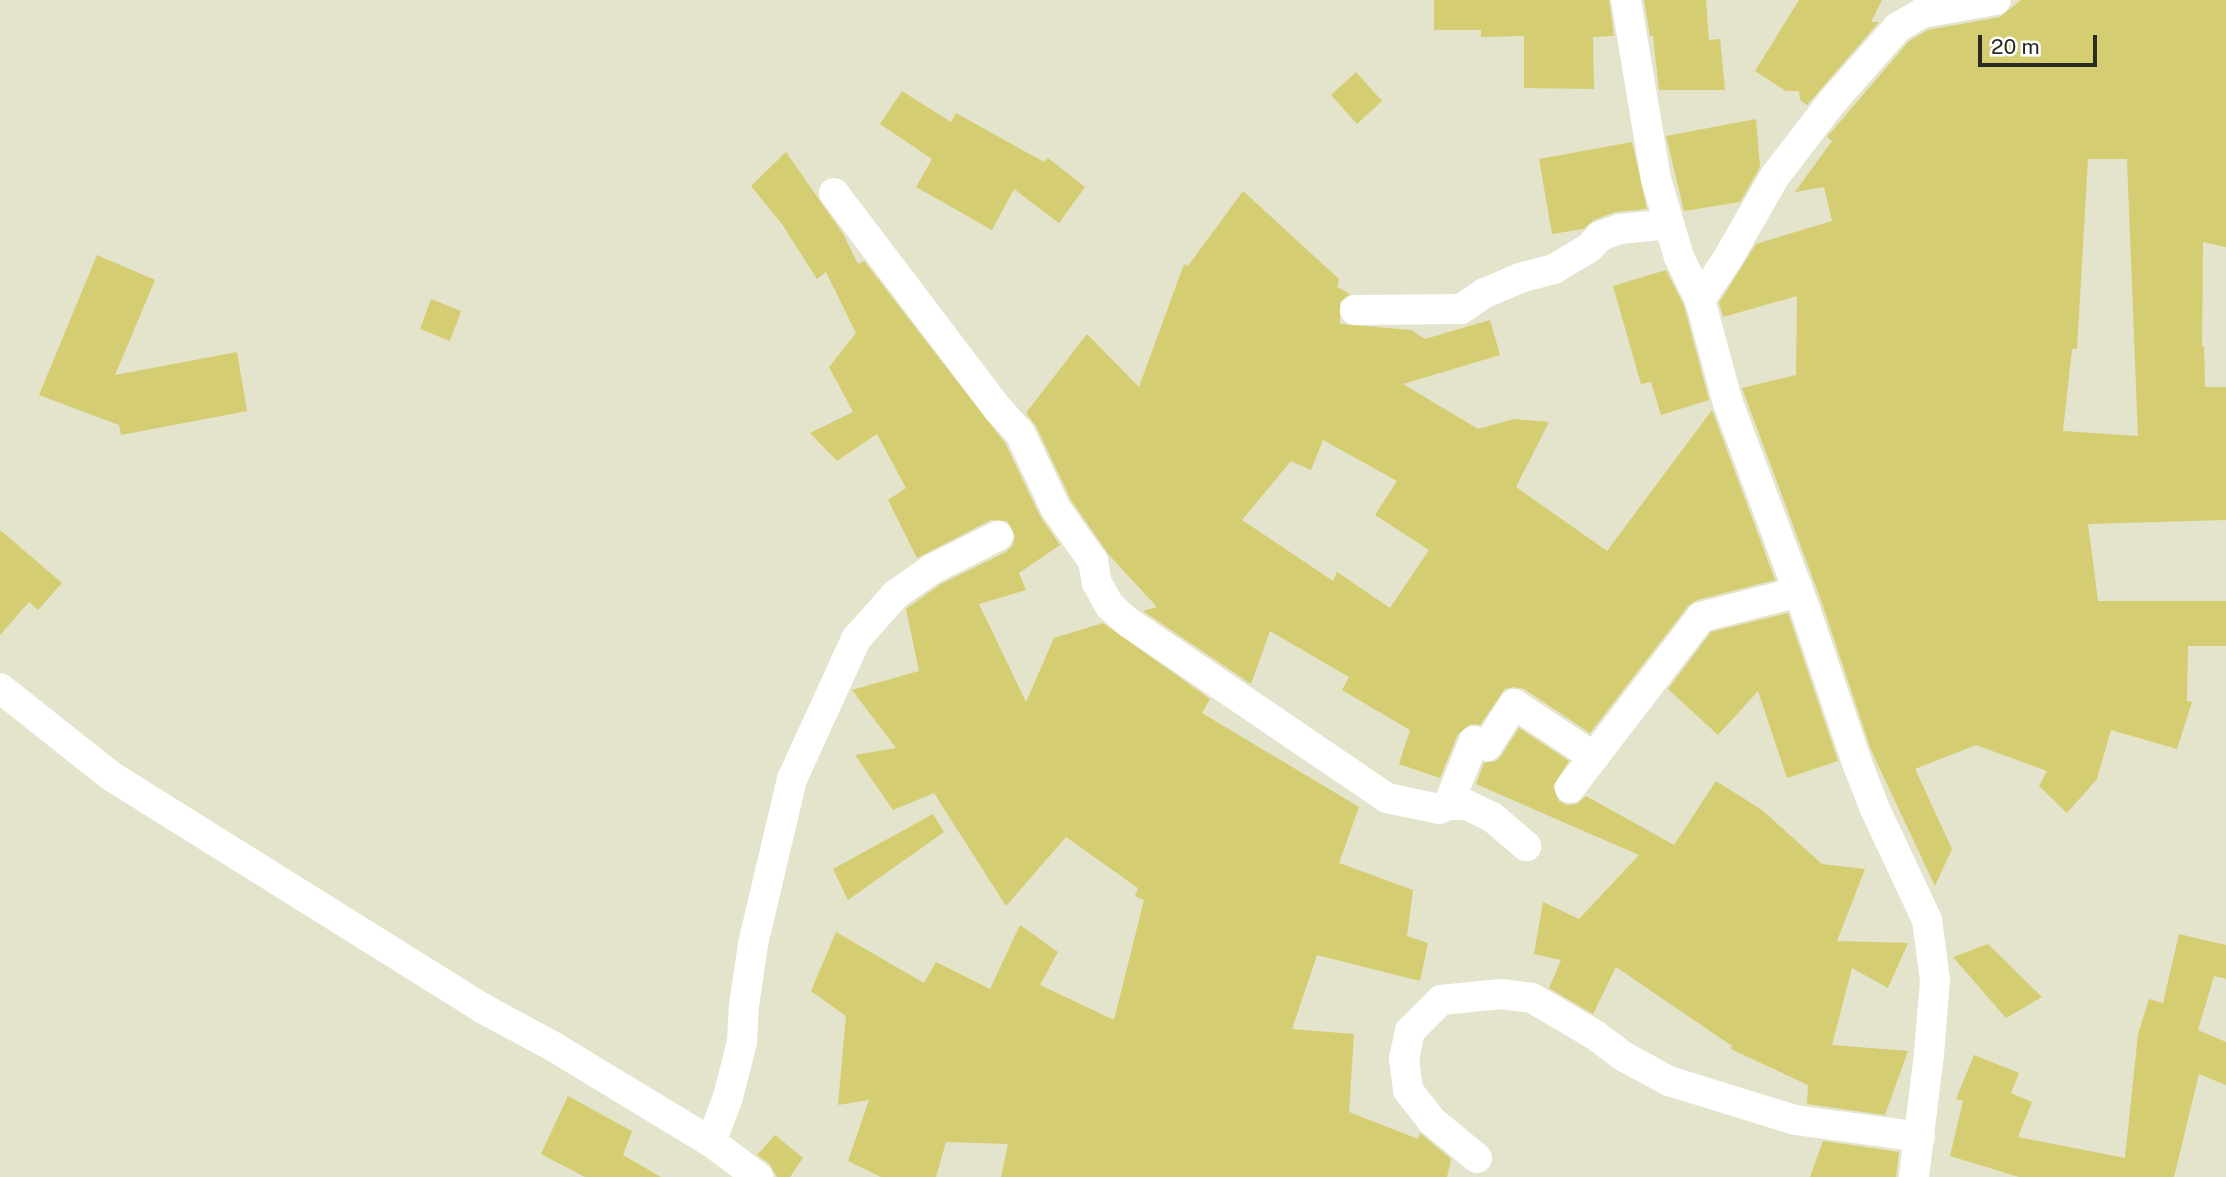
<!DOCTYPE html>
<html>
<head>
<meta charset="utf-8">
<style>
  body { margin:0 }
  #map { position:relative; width:2226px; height:1177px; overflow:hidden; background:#e4e3cb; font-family:"Public Sans",sans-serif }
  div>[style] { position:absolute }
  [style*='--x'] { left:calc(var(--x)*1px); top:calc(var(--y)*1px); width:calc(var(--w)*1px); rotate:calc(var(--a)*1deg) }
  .building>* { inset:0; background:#d5cd71 }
  .minor>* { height:30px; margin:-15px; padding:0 15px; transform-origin:15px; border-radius:15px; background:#fff }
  span { translate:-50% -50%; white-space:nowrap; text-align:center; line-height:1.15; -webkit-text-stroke:7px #fff; paint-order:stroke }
  .scale { position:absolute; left:1978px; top:35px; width:119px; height:32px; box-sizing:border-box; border:4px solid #2c2b22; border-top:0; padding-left:9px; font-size:21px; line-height:24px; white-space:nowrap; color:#2c2b22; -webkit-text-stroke:5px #fff; paint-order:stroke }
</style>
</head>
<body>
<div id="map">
  <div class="building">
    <i style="clip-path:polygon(1434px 0,1609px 0,1614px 36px,1593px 37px,1594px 89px,1524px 88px,1524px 36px,1481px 37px,1481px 30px,1434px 30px)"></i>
    <i style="clip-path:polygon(1644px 0,1706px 0,1709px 40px,1720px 39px,1725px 90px,1659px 90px,1653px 36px,1650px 36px)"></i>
    <i style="clip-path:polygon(1799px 0,1882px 0,1871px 22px,1879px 22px,1807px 105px,1800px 100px,1799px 91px,1786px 91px,1755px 71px)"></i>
    <i style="clip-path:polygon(evenodd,2021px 0,2226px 0,2226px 247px,2203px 242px,2202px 347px,2204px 346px,2205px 387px,2226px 387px,2226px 520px,2088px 524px,2098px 601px,2226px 601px,2226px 646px,2188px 646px,2187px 701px,2192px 702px,2177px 749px,2111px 730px,2097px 779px,2067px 813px,2039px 786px,2047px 771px,1976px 745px,1915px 769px,1952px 849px,1935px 886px,1871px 750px,1822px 603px,1742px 388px,1796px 375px,1797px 296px,1723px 317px,1719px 303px,1756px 244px,1832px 221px,1824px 187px,1795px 192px,1832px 141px,1827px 137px,1909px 41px,1928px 30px,2000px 17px,2021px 0,2088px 159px,2127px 159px,2138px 436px,2063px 431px,2072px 349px,2077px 349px,2088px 159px)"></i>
    <i style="clip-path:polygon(1356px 72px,1382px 101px,1357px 124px,1331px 95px)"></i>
    <i style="clip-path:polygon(902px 91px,951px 122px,956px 113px,1044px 162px,1048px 158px,1085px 187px,1059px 223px,1014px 189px,992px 230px,916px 187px,932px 159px,880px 124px)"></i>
    <i style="clip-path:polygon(1756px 119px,1760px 167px,1740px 202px,1684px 211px,1666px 136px)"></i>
    <i style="clip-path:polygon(1632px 142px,1647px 209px,1615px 212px,1594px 220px,1583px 229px,1552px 234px,1539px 159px)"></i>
    <i style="clip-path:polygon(786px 152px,843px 234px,858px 264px,864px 261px,1005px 443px,1040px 516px,1060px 545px,1019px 573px,1026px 590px,979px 604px,1026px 702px,1054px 638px,1103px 623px,1210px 699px,1202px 713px,1359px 807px,1339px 863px,1413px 890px,1407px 936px,1428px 943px,1420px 981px,1317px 955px,1292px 1029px,1354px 1034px,1349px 1112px,1418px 1139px,1420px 1133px,1451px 1159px,1447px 1177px,1001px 1177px,1008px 1144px,946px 1142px,936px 1177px,881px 1177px,848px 1161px,869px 1100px,838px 1105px,846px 1016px,811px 991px,836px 932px,924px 983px,936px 962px,990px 989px,1020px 925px,1058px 952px,1040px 985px,1114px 1020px,1144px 900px,1135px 896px,1138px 888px,1066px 837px,1006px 906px,934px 793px,893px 810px,855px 755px,896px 748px,852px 690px,919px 671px,906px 609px,941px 584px,1006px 552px,1013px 545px,1015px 536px,1007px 521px,991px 520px,917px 558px,888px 500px,906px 488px,877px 434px,837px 461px,810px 433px,853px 412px,829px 367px,856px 333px,826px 272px,817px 279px,782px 224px,751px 186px)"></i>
    <i style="clip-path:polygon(evenodd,1243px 191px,1339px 279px,1337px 287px,1350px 294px,1340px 302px,1340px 324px,1411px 330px,1425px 339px,1490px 320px,1500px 355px,1403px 384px,1478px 429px,1514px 419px,1549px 422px,1516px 487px,1607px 551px,1712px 410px,1775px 580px,1697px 600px,1688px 606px,1590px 733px,1524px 689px,1514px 687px,1505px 689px,1480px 725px,1471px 724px,1458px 734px,1440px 778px,1399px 764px,1410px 730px,1342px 690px,1349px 677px,1270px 631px,1251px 684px,1143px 611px,1157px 607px,1109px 555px,1071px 500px,1036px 426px,1026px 413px,1087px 334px,1139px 387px,1184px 264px,1188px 266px,1243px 191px,1323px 440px,1397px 481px,1375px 515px,1429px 550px,1390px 608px,1337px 572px,1333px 581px,1242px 520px,1291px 461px,1311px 470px,1323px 440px)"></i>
    <i style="clip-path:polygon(97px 255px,155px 280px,115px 375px,237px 352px,247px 411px,121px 435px,119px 425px,39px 395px)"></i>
    <i style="clip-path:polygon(1666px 270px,1684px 306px,1709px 400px,1661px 415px,1651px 382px,1641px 384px,1613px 286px)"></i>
    <i style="clip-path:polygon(431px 299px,461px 311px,450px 341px,420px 329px)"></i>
    <i style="clip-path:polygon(0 530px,62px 583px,38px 610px,29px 602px,0 635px)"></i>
    <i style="clip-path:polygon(1788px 613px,1838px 761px,1787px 778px,1758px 691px,1718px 735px,1668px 689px,1711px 632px)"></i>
    <i style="clip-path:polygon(1519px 728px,1569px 761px,1553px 786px,1559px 801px,1567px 805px,1577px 804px,1586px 796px,1674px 845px,1716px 781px,1762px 810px,1822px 864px,1865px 869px,1837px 941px,1908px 943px,1888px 988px,1852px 968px,1832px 1045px,1908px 1051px,1885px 1115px,1807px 1104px,1808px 1085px,1731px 1049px,1732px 1046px,1616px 967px,1593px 1014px,1549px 988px,1561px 960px,1534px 954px,1543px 902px,1579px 919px,1639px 855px,1476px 784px,1484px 763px,1496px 761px,1501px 756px)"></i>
    <i style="clip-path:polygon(933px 814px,944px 832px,848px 900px,833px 869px)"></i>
    <i style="clip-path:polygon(2179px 934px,2226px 945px,2226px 979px,2214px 976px,2198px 1030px,2226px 1042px,2226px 1085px,2199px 1074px,2174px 1177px,2019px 1177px,1950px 1156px,1963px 1101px,1956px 1099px,1974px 1055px,2019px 1073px,2011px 1093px,2032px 1102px,2018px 1137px,2125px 1158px,2138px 1034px,2149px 999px,2163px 1003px)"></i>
    <i style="clip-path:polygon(1988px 944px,2042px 997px,2006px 1018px,1953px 957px)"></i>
    <i style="clip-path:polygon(568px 1096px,632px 1131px,623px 1155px,661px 1177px,585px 1177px,541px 1154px)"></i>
    <i style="clip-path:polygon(775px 1135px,803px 1158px,790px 1177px,777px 1177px,769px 1163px,757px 1155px)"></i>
    <i style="clip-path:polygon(1823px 1141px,1899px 1152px,1896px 1177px,1810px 1177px)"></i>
  </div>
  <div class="minor">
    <i style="--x:1626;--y:0;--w:181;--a:80.5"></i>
    <i style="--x:1656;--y:179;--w:81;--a:73.6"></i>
    <i style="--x:1679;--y:257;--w:48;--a:64"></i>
    <i style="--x:1700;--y:300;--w:107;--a:74.8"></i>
    <i style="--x:1728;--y:403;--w:220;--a:69.5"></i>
    <i style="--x:1805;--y:609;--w:163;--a:71.3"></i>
    <i style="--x:1857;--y:763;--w:49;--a:68.6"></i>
    <i style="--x:1875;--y:809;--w:123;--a:64.9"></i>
    <i style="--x:1927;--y:920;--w:61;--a:82.4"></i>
    <i style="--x:1935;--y:980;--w:74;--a:94.6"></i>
    <i style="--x:1929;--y:1054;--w:124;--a:97"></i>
    <i style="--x:834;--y:193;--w:273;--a:52.8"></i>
    <i style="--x:999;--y:410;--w:31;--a:48"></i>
    <i style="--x:1020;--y:433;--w:84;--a:64.7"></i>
    <i style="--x:1056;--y:509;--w:64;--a:54.6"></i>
    <i style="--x:1093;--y:561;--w:22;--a:80"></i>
    <i style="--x:1097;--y:583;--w:26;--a:61"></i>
    <i style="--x:1110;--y:606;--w:24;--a:42"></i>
    <i style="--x:1128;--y:622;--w:313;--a:34.2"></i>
    <i style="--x:1387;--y:798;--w:53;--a:11.9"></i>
    <i style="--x:1439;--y:809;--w:10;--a:-24"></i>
    <i style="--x:1448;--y:805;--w:19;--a:0"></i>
    <i style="--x:1467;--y:805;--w:28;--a:26"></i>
    <i style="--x:1492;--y:817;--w:45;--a:40.5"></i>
    <i style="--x:1700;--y:300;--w:50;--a:-56.3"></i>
    <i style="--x:1728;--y:258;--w:95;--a:-60.2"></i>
    <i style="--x:1775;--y:176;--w:92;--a:-52.5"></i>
    <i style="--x:1831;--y:103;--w:101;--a:-48.6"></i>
    <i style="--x:1898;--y:27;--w:28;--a:-30"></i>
    <i style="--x:1922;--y:13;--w:75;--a:-10"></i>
    <i style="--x:1355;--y:310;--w:106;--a:-0.5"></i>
    <i style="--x:1461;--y:309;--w:29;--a:-34"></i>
    <i style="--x:1485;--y:293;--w:38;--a:-23"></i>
    <i style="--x:1520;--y:278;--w:35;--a:-15"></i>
    <i style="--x:1554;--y:269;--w:41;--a:-31"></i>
    <i style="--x:1589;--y:248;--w:16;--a:-47"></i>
    <i style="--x:1600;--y:236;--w:21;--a:-19"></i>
    <i style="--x:1620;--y:229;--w:49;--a:-5.8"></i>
    <i style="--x:0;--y:688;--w:142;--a:38.4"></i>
    <i style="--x:111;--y:776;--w:438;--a:32"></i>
    <i style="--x:482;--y:1008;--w:82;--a:28.4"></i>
    <i style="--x:554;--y:1047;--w:184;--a:31.2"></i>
    <i style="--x:711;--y:1142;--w:59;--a:36.7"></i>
    <i style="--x:1570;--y:788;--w:215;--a:-52.5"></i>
    <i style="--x:1701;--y:617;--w:85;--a:-14.4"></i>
    <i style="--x:1783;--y:596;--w:17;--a:-33"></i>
    <i style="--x:1448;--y:805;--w:69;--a:-67.9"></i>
    <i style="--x:1474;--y:741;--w:14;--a:21"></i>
    <i style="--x:1487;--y:746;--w:50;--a:-57.3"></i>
    <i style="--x:1514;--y:704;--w:96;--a:33.5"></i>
    <i style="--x:711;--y:1142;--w:48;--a:-69.3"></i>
    <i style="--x:728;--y:1097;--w:57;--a:-75.7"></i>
    <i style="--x:742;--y:1042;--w:36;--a:-87"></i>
    <i style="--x:744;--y:1006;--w:63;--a:-81.7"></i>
    <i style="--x:753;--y:944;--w:170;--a:-76.7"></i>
    <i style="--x:792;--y:779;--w:154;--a:-65.4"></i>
    <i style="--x:856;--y:639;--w:60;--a:-48.4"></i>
    <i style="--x:896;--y:594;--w:44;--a:-34.8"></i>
    <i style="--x:932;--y:569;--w:74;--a:-26.6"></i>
    <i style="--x:1477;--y:1158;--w:58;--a:-140.6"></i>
    <i style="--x:1432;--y:1121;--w:39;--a:-128"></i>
    <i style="--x:1408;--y:1090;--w:31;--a:-97"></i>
    <i style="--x:1404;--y:1059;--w:29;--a:-78"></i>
    <i style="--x:1410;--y:1031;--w:44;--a:-45"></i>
    <i style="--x:1441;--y:1000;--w:60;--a:-5.7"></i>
    <i style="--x:1501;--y:994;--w:31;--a:7"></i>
    <i style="--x:1532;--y:998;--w:73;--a:30.4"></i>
    <i style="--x:1595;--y:1035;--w:35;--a:37"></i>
    <i style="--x:1623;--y:1056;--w:52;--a:28.5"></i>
    <i style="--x:1669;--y:1081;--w:132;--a:17.2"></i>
    <i style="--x:1795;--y:1120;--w:126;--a:7.7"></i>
  </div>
  <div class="scale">20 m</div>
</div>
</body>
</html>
